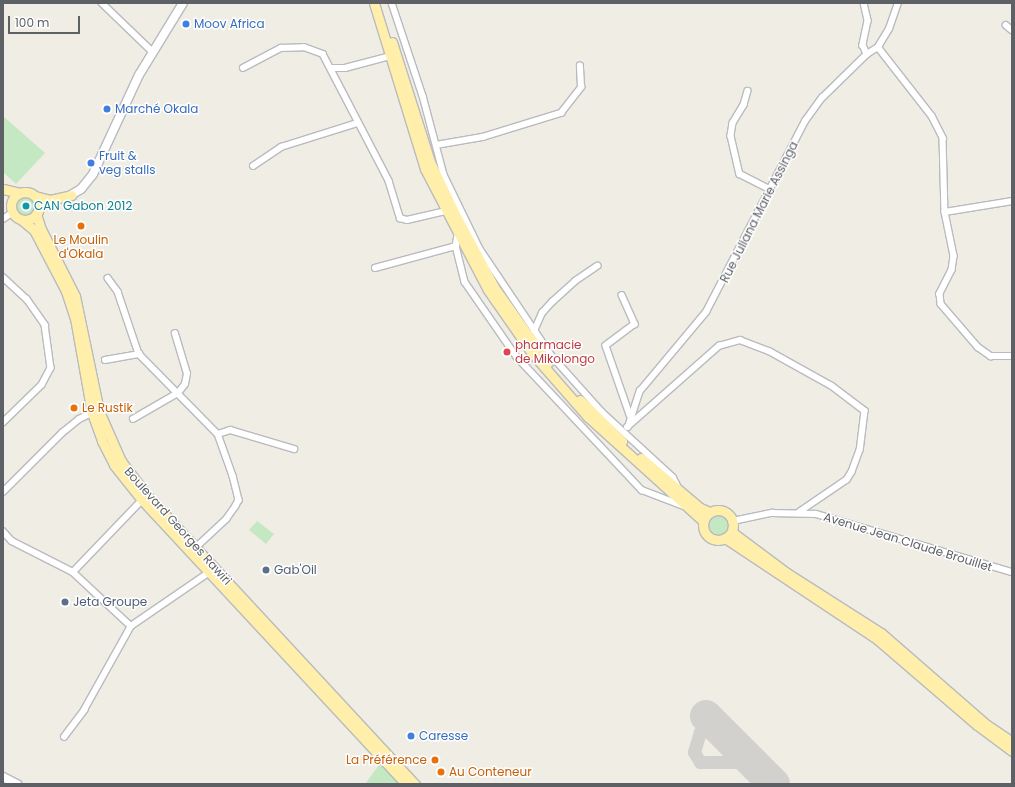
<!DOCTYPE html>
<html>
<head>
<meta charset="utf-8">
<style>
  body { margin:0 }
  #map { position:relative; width:1015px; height:787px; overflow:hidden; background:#f0ede5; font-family:Poppins,sans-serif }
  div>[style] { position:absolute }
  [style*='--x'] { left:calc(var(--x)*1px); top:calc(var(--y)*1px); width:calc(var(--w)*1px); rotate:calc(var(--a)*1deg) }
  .green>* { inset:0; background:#c3e8c2 }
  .round { border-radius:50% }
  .taxiway>* { height:13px; margin:-6.5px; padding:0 6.5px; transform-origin:6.5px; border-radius:6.5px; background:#d2d1ce }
  .runway>* { height:32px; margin:-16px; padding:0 16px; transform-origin:16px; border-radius:16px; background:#d2d1ce }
  .roads { filter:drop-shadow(1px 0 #b8bbbf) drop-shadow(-1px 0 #b8bbbf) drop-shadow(0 1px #b8bbbf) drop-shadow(0 -1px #b8bbbf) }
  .street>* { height:5.5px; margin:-2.75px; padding:0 2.75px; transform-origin:2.75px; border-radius:2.75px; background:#fff }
  .secondary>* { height:8px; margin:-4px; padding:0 4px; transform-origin:4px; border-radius:4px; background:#fff }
  .primary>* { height:9px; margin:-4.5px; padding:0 4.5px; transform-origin:4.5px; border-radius:4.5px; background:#ffefab }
  .primary>.ring { margin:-4.5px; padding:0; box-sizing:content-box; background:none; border:9px solid #ffefab; border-radius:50% }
  .dots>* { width:11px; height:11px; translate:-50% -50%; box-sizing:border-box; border:2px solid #fff; border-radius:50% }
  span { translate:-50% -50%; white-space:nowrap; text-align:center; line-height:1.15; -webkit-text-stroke:3px #fff; paint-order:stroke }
  .shop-label { font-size:12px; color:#366cbe }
  .left { translate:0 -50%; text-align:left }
  .culture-label { font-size:12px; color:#0d838f }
  .street-label { font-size:12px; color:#5d6166 }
  .food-label { font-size:12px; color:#c56008 }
  .right { translate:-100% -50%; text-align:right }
  .health-label { font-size:12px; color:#be3a42 }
  .service-label { font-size:12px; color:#4e5e75 }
  .frame { position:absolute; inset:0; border:4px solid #5d6166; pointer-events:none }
  .scale { position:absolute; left:8px; top:16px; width:72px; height:18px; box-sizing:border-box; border:2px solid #5d6166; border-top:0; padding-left:5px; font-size:12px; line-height:14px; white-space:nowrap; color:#5d6166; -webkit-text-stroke:3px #fff; paint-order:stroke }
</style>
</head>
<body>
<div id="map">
  <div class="green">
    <i style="clip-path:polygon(3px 116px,45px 153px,16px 184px,3px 172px)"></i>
    <i class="round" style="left:14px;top:195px;width:22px;height:22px"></i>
    <i class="round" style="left:707px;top:513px;width:22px;height:22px"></i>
    <i style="clip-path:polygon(257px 521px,274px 534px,266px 544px,249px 530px)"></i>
    <i style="clip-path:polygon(379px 765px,383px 767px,399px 784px,365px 784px)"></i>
  </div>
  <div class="taxiway">
    <i style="--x:742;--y:752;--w:16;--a:-101"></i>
    <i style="--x:739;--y:736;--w:19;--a:-144"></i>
    <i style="--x:724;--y:725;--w:17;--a:173"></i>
    <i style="--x:707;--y:727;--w:9;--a:144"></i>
    <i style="--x:700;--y:732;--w:21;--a:107"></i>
    <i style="--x:694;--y:752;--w:12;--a:59"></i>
    <i style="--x:700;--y:762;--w:45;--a:0"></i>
    <i style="--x:745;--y:762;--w:19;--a:28"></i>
  </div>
  <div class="runway">
    <i style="--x:706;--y:716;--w:96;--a:45"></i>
  </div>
  <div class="roads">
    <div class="street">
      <i style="--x:102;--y:3;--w:71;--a:43.9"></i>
      <i style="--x:392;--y:3;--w:98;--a:71.6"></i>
      <i style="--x:423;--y:96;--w:82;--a:75.1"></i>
      <i style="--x:444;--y:175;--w:82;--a:64.1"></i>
      <i style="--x:480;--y:249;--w:129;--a:56.1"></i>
      <i style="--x:552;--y:356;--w:75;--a:48.2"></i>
      <i style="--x:602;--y:412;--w:96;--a:42.5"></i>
      <i style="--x:673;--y:477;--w:13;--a:63"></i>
      <i style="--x:864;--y:3;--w:18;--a:77"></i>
      <i style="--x:868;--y:21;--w:25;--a:102"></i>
      <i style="--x:863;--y:45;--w:10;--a:66"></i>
      <i style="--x:1006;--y:25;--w:8;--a:40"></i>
      <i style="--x:878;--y:47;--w:88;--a:52"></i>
      <i style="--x:932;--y:116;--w:25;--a:63"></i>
      <i style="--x:943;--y:138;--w:74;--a:88.5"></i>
      <i style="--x:945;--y:212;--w:45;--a:78.4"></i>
      <i style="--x:954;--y:256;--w:14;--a:98"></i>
      <i style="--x:952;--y:270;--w:27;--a:117"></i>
      <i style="--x:940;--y:294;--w:10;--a:84"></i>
      <i style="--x:941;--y:304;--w:57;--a:49.3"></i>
      <i style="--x:978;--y:347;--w:16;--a:35"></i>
      <i style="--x:991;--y:356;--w:21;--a:0"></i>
      <i style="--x:243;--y:68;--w:43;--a:-27.8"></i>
      <i style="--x:281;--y:48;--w:23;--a:-2"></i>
      <i style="--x:304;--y:47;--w:20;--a:20"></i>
      <i style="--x:323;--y:54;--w:143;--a:62.5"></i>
      <i style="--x:389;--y:181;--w:39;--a:73"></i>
      <i style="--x:400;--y:218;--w:7;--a:16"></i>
      <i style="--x:407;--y:220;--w:40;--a:-13"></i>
      <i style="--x:332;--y:68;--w:13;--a:0"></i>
      <i style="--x:345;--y:68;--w:47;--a:-14.9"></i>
      <i style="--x:748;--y:91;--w:15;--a:106"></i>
      <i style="--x:744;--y:105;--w:21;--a:121"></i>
      <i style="--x:733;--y:123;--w:13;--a:99"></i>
      <i style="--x:731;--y:136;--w:39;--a:77"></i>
      <i style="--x:740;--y:174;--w:34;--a:27"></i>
      <i style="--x:436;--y:145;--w:48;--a:-9.7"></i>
      <i style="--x:483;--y:137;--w:82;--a:-17.1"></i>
      <i style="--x:561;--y:113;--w:33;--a:-52"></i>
      <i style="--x:581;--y:87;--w:21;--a:-93"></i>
      <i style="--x:253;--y:166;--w:34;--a:-34"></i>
      <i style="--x:281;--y:147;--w:80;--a:-17.5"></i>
      <i style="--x:945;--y:212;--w:68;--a:-9.3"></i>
      <i style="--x:3;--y:219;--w:11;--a:-34"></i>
      <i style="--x:458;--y:235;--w:11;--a:100"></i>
      <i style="--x:456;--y:246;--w:37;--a:76"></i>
      <i style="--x:465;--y:282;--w:91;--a:55.3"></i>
      <i style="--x:517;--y:357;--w:183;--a:46.8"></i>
      <i style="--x:642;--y:490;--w:45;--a:20.9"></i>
      <i style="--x:375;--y:268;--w:84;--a:-15.2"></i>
      <i style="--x:3;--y:277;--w:33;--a:43"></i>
      <i style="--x:27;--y:299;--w:32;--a:55"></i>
      <i style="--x:45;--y:325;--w:43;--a:82.1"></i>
      <i style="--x:51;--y:368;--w:19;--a:118"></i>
      <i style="--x:42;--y:385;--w:54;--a:135.7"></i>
      <i style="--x:108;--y:278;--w:17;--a:54"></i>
      <i style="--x:118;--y:292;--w:65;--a:71.3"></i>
      <i style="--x:139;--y:354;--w:112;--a:45.4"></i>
      <i style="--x:218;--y:434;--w:45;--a:70.3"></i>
      <i style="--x:233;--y:476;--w:25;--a:76"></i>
      <i style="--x:239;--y:500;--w:7;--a:117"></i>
      <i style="--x:236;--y:506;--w:16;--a:125"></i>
      <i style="--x:227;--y:519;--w:42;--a:136.9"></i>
      <i style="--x:622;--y:295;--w:32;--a:66"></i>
      <i style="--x:635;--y:324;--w:36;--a:143"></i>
      <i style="--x:606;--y:346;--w:73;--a:70.8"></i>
      <i style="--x:534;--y:331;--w:20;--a:-66"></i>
      <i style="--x:542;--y:313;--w:15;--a:-48"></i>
      <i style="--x:552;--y:302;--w:31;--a:-42"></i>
      <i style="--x:575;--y:281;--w:27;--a:-34"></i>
      <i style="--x:105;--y:360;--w:35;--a:-10"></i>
      <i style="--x:133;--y:419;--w:52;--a:-30"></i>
      <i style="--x:178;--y:393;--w:11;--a:-52"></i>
      <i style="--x:185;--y:384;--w:10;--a:-79"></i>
      <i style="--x:187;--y:374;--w:42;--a:-106.7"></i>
      <i style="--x:627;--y:427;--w:123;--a:-41.4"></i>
      <i style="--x:719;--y:346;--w:22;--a:-16"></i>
      <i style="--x:740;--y:340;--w:31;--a:21"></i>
      <i style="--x:769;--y:351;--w:72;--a:29.1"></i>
      <i style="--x:832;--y:386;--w:41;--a:37.1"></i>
      <i style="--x:865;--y:411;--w:39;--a:97"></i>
      <i style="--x:860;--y:450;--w:23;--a:110"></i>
      <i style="--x:852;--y:472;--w:9;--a:122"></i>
      <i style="--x:847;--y:480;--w:57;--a:145.8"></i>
      <i style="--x:628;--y:427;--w:38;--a:-72"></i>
      <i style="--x:640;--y:391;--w:103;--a:-50.1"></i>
      <i style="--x:706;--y:312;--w:215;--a:-62.6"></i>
      <i style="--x:805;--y:121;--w:29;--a:-54"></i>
      <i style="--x:822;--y:98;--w:63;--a:-44.4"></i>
      <i style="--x:867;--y:54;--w:13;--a:-32"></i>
      <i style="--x:878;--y:47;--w:21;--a:-59"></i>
      <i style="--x:889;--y:29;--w:28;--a:-71"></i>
      <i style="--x:218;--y:434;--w:13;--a:-18"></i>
      <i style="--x:230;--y:430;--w:67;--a:16.5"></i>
      <i style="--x:3;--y:492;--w:83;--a:-45"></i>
      <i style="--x:62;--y:433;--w:22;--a:-39"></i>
      <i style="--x:79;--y:419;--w:14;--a:-25"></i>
      <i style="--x:733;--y:521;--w:40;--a:-12"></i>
      <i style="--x:772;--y:513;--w:44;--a:1.3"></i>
      <i style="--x:816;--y:514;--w:204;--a:16.5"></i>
      <i style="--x:3;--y:531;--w:13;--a:48"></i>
      <i style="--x:12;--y:541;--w:68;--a:26.9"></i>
      <i style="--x:73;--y:572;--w:79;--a:43"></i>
      <i style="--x:73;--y:572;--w:100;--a:-46.2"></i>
      <i style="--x:64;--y:737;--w:34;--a:-53"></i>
      <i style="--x:84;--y:710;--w:96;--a:-60.8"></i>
      <i style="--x:131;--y:626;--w:93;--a:-34.5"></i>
    </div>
    <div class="secondary">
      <i style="--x:71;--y:195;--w:12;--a:-31"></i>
      <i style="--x:81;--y:189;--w:19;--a:-51"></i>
      <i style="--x:93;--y:174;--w:109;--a:-65.1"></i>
      <i style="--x:139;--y:75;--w:84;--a:-58.6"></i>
      <i style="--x:3;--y:777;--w:16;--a:27"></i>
    </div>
    <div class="primary">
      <i style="--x:374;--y:3;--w:174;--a:72.9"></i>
      <i style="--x:425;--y:169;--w:136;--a:62.5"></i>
      <i style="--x:488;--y:290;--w:77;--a:55.1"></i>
      <i style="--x:532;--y:353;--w:85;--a:48.8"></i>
      <i style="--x:588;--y:417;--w:155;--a:42.1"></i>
      <i style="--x:392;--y:42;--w:126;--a:72.4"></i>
      <i style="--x:430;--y:162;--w:58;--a:64.3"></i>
      <i style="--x:455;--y:214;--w:83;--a:61.9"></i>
      <i style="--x:494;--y:287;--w:93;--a:54.6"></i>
      <i style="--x:3;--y:189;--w:17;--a:13"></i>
      <i class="ring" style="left:11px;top:192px;width:19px;height:19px"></i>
      <i style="--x:35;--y:196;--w:16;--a:15"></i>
      <i style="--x:50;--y:200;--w:22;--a:-13"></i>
      <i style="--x:36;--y:214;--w:16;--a:72"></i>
      <i style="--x:41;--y:229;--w:75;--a:63.1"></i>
      <i style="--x:75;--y:296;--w:117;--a:78.2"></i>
      <i style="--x:99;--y:411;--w:55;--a:66.3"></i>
      <i style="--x:121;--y:461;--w:41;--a:52.9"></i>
      <i style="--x:146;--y:494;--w:396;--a:47.2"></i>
      <i style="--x:22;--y:220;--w:16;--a:40"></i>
      <i style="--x:34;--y:230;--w:69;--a:62.3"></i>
      <i style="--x:66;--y:291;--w:28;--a:72"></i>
      <i style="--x:75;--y:318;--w:97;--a:79.9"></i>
      <i style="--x:92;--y:413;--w:30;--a:70"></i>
      <i style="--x:102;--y:441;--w:27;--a:63"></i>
      <i style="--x:114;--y:465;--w:45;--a:51.3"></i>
      <i style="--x:142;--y:500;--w:388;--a:47.1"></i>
      <i style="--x:580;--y:400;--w:59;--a:44.3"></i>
      <i style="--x:641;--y:458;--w:77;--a:40.3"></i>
      <i style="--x:700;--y:508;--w:11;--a:22"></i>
      <i class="ring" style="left:703px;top:510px;width:21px;height:21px"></i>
      <i style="--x:732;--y:532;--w:69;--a:36.7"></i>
      <i style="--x:787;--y:573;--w:112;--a:32.6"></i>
      <i style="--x:881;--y:633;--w:140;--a:41"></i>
      <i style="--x:987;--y:725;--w:30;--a:34"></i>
      <i style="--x:725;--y:538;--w:182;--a:33.6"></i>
      <i style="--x:877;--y:639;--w:132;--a:40.7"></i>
      <i style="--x:977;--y:725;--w:44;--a:36.6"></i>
    </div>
  </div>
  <div class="dots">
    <i style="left:186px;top:24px;background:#3f7fe0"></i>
    <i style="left:107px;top:109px;background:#3f7fe0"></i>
    <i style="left:91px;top:163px;background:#3f7fe0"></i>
    <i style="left:26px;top:206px;background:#0f9aa8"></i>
    <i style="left:81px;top:226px;background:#e8710a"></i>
    <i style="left:507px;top:352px;background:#e0444e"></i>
    <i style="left:74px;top:408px;background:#e8710a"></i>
    <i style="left:266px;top:570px;background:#5c6f8a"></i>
    <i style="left:65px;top:602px;background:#5c6f8a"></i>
    <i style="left:411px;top:736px;background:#3f7fe0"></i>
    <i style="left:435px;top:760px;background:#e8710a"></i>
    <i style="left:441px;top:772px;background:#e8710a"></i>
  </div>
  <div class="shop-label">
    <span class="left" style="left:194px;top:24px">Moov Africa</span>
    <span class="left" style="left:115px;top:109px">Marché Okala</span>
    <span class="left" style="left:99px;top:163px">Fruit &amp;<br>veg stalls</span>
    <span class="left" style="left:419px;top:736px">Caresse</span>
  </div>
  <div class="culture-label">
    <span class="left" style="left:34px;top:206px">CAN Gabon 2012</span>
  </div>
  <div class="street-label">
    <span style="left:759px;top:212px;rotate:-63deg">Rue Juliana Marie Assinga</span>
    <span style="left:178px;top:526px;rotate:48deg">Boulevard Georges Rawiri</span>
    <span style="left:908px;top:542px;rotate:17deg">Avenue Jean Claude Brouillet</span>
  </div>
  <div class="food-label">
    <span style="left:81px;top:247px">Le Moulin<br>d'Okala</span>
    <span class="left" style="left:82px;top:408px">Le Rustik</span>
    <span class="right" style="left:427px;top:760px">La Préférence</span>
    <span class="left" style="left:449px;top:772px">Au Conteneur</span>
  </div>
  <div class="health-label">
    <span class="left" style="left:515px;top:352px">pharmacie<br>de Mikolongo</span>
  </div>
  <div class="service-label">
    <span class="left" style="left:274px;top:570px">Gab'Oil</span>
    <span class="left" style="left:73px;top:602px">Jeta Groupe</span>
  </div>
  <div class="frame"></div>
  <div class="scale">100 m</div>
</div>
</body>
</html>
